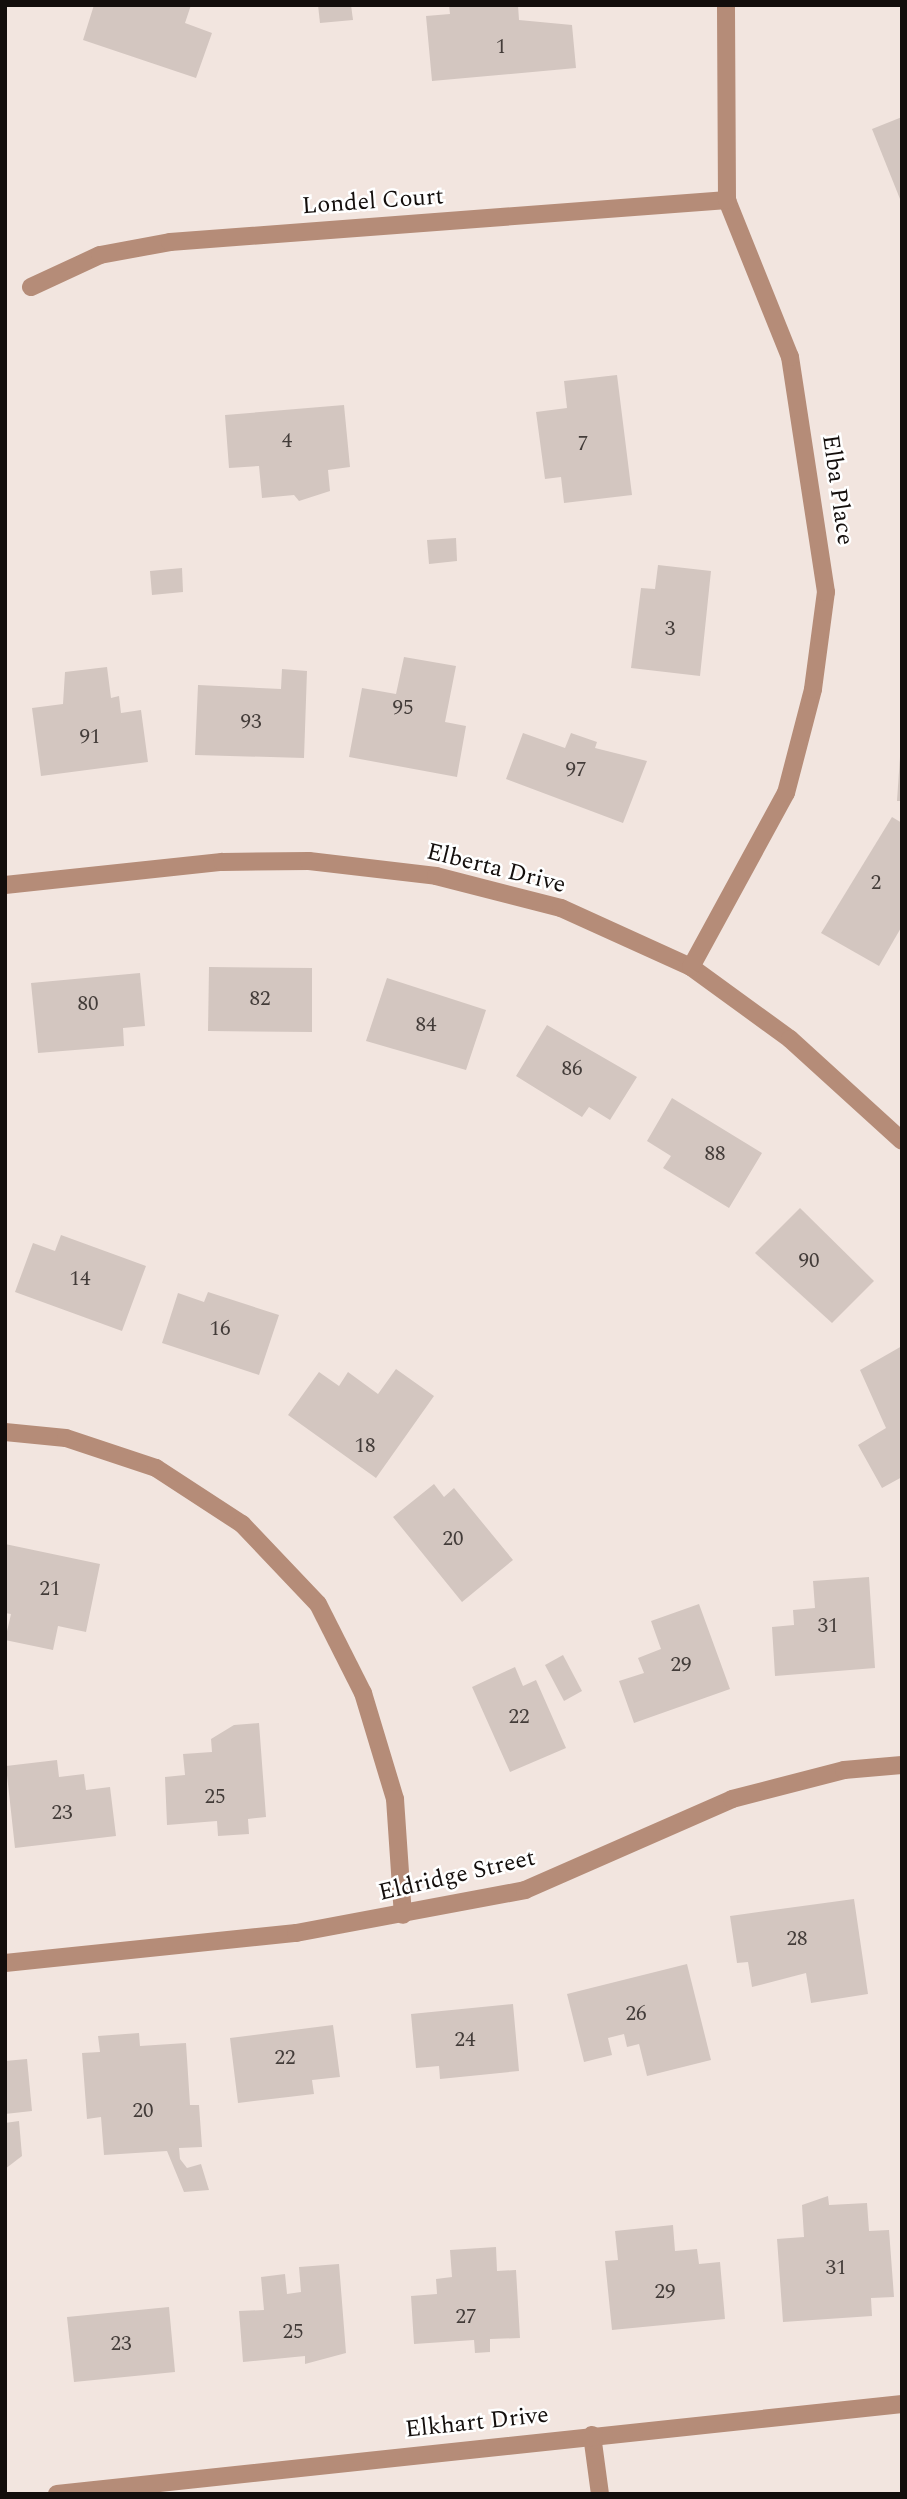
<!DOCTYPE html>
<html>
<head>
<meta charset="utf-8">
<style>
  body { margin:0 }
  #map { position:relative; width:907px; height:2499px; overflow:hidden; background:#f2e5df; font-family:Spectral,serif }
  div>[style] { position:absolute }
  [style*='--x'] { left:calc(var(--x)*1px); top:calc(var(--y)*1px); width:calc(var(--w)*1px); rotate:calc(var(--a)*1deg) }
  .building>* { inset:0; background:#d3c6c0 }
  .minor>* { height:18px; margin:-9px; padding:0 9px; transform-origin:9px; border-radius:9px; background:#b58c78 }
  span { translate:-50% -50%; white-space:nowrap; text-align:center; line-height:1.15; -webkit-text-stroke:5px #fff; paint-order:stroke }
  .number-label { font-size:21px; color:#433c39 }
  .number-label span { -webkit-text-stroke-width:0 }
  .street-label { font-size:24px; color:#130e0c }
  .frame { position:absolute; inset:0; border:7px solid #130e0c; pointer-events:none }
</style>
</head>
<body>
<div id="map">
  <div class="building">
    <i style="clip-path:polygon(94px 5px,191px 5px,185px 23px,212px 33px,196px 78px,83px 40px)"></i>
    <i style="clip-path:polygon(318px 5px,351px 5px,353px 20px,320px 23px)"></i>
    <i style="clip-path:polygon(449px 5px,518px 5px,519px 20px,572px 25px,576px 68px,432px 81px,426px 16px,450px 14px)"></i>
    <i style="clip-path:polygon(902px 117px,902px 204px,872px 129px)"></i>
    <i style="clip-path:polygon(617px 375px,632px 495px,564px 503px,561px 477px,545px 479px,536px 412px,567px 408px,564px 381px)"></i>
    <i style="clip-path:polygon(344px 405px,350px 467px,328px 470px,330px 491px,299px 501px,294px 495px,262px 498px,259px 466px,229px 468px,225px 415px)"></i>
    <i style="clip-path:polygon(456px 538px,457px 561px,429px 564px,427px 540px)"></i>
    <i style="clip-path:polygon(658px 565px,711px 571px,700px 676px,631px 668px,641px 588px,655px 589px)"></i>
    <i style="clip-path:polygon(182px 568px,183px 592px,152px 595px,150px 571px)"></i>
    <i style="clip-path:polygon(404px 657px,456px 666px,445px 722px,466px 726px,457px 777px,349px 757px,362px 688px,396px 694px)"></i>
    <i style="clip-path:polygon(107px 667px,111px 698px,119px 696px,121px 713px,141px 710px,148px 762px,41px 776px,32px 708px,63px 704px,65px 672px)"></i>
    <i style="clip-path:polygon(282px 669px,307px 671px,304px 758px,195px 755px,198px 685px,281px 689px)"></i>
    <i style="clip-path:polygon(523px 733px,565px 748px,571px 733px,597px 742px,595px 748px,647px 761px,623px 823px,506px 779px)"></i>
    <i style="clip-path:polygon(900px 757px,902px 757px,902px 801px,897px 801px)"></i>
    <i style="clip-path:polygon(892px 817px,902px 823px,902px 926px,879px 966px,821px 933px)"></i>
    <i style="clip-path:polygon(209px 967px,312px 968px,312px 1032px,208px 1031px)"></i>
    <i style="clip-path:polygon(140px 973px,145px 1026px,123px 1028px,124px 1046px,38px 1053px,31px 983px)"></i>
    <i style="clip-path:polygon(387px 978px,486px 1010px,466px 1070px,366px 1041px)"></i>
    <i style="clip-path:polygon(547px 1025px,637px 1077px,610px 1120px,589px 1107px,582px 1117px,516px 1076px)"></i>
    <i style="clip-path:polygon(672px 1098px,762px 1153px,729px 1208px,663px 1168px,671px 1156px,647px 1141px)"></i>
    <i style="clip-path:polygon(800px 1208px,874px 1281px,832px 1323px,755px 1253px)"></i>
    <i style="clip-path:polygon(61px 1235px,146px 1266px,122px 1331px,15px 1292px,33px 1243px,55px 1251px)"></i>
    <i style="clip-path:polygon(208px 1292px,279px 1315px,259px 1375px,162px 1343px,178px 1293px,204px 1302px)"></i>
    <i style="clip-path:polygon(902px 1346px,902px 1477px,882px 1488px,858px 1445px,886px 1428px,860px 1370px)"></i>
    <i style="clip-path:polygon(396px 1369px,434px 1396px,376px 1478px,288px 1415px,319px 1372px,339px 1386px,348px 1372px,378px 1394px)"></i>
    <i style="clip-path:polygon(434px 1484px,444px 1497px,454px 1488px,513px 1560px,462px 1602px,393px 1517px)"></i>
    <i style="clip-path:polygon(5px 1544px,100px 1564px,86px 1632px,58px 1626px,53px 1650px,5px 1640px,11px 1614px,5px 1613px)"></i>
    <i style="clip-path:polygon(869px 1577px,875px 1668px,775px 1676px,772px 1627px,794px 1625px,793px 1610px,815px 1608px,813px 1581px)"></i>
    <i style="clip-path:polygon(699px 1604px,730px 1689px,634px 1723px,619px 1681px,644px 1673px,638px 1658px,661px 1649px,651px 1621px)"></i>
    <i style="clip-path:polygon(563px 1655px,582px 1691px,564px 1701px,545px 1665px)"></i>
    <i style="clip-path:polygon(515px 1667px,523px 1686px,536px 1680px,566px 1748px,510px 1772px,472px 1687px)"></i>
    <i style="clip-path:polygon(259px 1723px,266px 1817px,248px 1819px,249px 1834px,218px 1836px,217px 1821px,167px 1825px,165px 1777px,185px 1775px,183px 1754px,212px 1752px,211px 1739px,234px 1725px)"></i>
    <i style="clip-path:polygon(57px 1760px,59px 1777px,84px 1774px,86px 1790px,110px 1787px,116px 1836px,15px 1848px,6px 1766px)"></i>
    <i style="clip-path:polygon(854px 1899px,868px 1994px,811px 2003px,806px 1973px,752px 1987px,748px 1962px,737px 1963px,730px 1916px)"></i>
    <i style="clip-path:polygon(687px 1964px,711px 2060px,647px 2076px,639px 2044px,627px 2047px,624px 2034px,608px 2038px,612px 2055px,584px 2062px,567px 1994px)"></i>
    <i style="clip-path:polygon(513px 2004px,519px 2071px,440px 2079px,439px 2066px,416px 2068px,411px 2014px)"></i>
    <i style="clip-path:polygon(333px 2025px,340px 2077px,312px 2080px,314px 2094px,238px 2103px,230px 2038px)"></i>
    <i style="clip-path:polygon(139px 2033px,140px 2046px,186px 2043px,190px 2105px,199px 2105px,202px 2147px,179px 2148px,180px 2159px,187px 2168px,201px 2164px,209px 2190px,184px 2192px,167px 2151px,104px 2155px,101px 2117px,87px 2119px,82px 2053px,100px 2052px,98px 2036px)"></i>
    <i style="clip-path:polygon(27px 2059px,32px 2111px,5px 2114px,5px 2061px)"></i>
    <i style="clip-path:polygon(19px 2121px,22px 2156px,5px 2169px,5px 2123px)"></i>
    <i style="clip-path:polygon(828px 2196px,829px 2205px,867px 2203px,869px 2231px,889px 2230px,894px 2297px,871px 2298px,872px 2316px,783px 2322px,777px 2239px,804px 2237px,802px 2205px)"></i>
    <i style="clip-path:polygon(673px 2225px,675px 2251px,697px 2249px,699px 2264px,720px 2262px,725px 2319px,612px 2330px,605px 2261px,618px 2260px,615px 2231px)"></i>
    <i style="clip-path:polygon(496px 2247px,497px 2271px,516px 2270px,520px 2338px,490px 2339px,490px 2352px,475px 2353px,474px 2340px,414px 2344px,411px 2296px,437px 2294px,436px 2279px,452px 2277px,450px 2250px)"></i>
    <i style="clip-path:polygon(339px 2264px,346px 2353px,305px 2364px,305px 2356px,243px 2362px,239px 2311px,264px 2310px,261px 2277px,285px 2274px,287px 2294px,301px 2292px,299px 2267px)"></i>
    <i style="clip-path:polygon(169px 2307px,175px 2372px,74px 2382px,67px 2317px)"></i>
  </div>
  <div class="minor">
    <i style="--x:31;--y:287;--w:76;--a:-24.9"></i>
    <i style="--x:100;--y:255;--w:71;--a:-10.5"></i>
    <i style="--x:170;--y:242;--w:559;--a:-4.31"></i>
    <i style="--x:5;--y:885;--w:218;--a:-6.1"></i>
    <i style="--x:222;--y:862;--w:87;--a:-0.7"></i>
    <i style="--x:309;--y:861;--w:128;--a:6.7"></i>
    <i style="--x:436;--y:876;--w:129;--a:14.4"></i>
    <i style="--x:561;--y:908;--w:143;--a:24.4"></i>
    <i style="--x:691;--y:967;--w:122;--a:36"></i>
    <i style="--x:790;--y:1039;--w:151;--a:42.3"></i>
    <i style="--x:691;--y:967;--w:198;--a:-61.4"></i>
    <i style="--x:786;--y:793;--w:107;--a:-75.4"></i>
    <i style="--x:813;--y:689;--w:98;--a:-82.4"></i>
    <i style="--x:826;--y:592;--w:238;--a:-98.7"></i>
    <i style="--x:790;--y:357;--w:169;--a:-111.9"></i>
    <i style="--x:727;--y:200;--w:195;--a:-90.3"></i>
    <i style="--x:5;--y:1432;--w:61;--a:5.6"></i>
    <i style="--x:66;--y:1438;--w:95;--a:18.4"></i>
    <i style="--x:156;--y:1468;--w:103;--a:33.1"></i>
    <i style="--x:242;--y:1524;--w:110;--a:46.5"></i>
    <i style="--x:318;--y:1604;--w:100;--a:63.2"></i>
    <i style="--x:363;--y:1693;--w:111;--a:73.2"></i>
    <i style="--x:395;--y:1799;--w:116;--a:86.1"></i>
    <i style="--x:5;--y:1963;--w:293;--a:-5.9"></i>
    <i style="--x:296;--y:1933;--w:233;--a:-10.6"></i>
    <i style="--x:525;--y:1890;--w:226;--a:-23.7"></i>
    <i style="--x:732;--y:1799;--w:116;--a:-14.5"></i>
    <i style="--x:844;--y:1770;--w:58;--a:-4.9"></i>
    <i style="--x:592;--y:2435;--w:60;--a:82.3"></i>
    <i style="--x:57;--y:2494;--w:850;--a:-6.08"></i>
  </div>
  <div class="number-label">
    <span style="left:501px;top:47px">1</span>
    <span style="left:287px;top:441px">4</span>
    <span style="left:583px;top:444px">7</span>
    <span style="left:670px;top:629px">3</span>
    <span style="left:403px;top:708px">95</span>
    <span style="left:251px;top:722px">93</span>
    <span style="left:90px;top:737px">91</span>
    <span style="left:576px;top:770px">97</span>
    <span style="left:876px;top:883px">2</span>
    <span style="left:260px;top:999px">82</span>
    <span style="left:88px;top:1004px">80</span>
    <span style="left:426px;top:1025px">84</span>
    <span style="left:572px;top:1069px">86</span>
    <span style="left:715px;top:1154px">88</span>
    <span style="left:809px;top:1261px">90</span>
    <span style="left:80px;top:1279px">14</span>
    <span style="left:220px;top:1329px">16</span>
    <span style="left:365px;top:1446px">18</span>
    <span style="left:453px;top:1539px">20</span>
    <span style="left:50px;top:1589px">21</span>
    <span style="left:828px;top:1626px">31</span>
    <span style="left:681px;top:1665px">29</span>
    <span style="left:519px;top:1717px">22</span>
    <span style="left:215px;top:1797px">25</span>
    <span style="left:62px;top:1813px">23</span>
    <span style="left:797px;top:1939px">28</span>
    <span style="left:636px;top:2014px">26</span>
    <span style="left:465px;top:2040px">24</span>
    <span style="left:285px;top:2058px">22</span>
    <span style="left:143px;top:2111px">20</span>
    <span style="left:836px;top:2268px">31</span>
    <span style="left:665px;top:2292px">29</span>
    <span style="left:466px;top:2317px">27</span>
    <span style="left:293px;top:2332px">25</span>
    <span style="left:121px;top:2344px">23</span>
  </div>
  <div class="street-label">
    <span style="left:373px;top:202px;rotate:-4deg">Londel Court</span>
    <span style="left:837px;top:490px;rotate:82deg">Elba Place</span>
    <span style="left:496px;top:869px;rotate:14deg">Elberta Drive</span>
    <span style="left:457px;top:1876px;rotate:-13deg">Eldridge Street</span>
    <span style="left:477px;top:2423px;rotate:-6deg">Elkhart Drive</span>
  </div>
  <div class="frame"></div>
</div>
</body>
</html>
